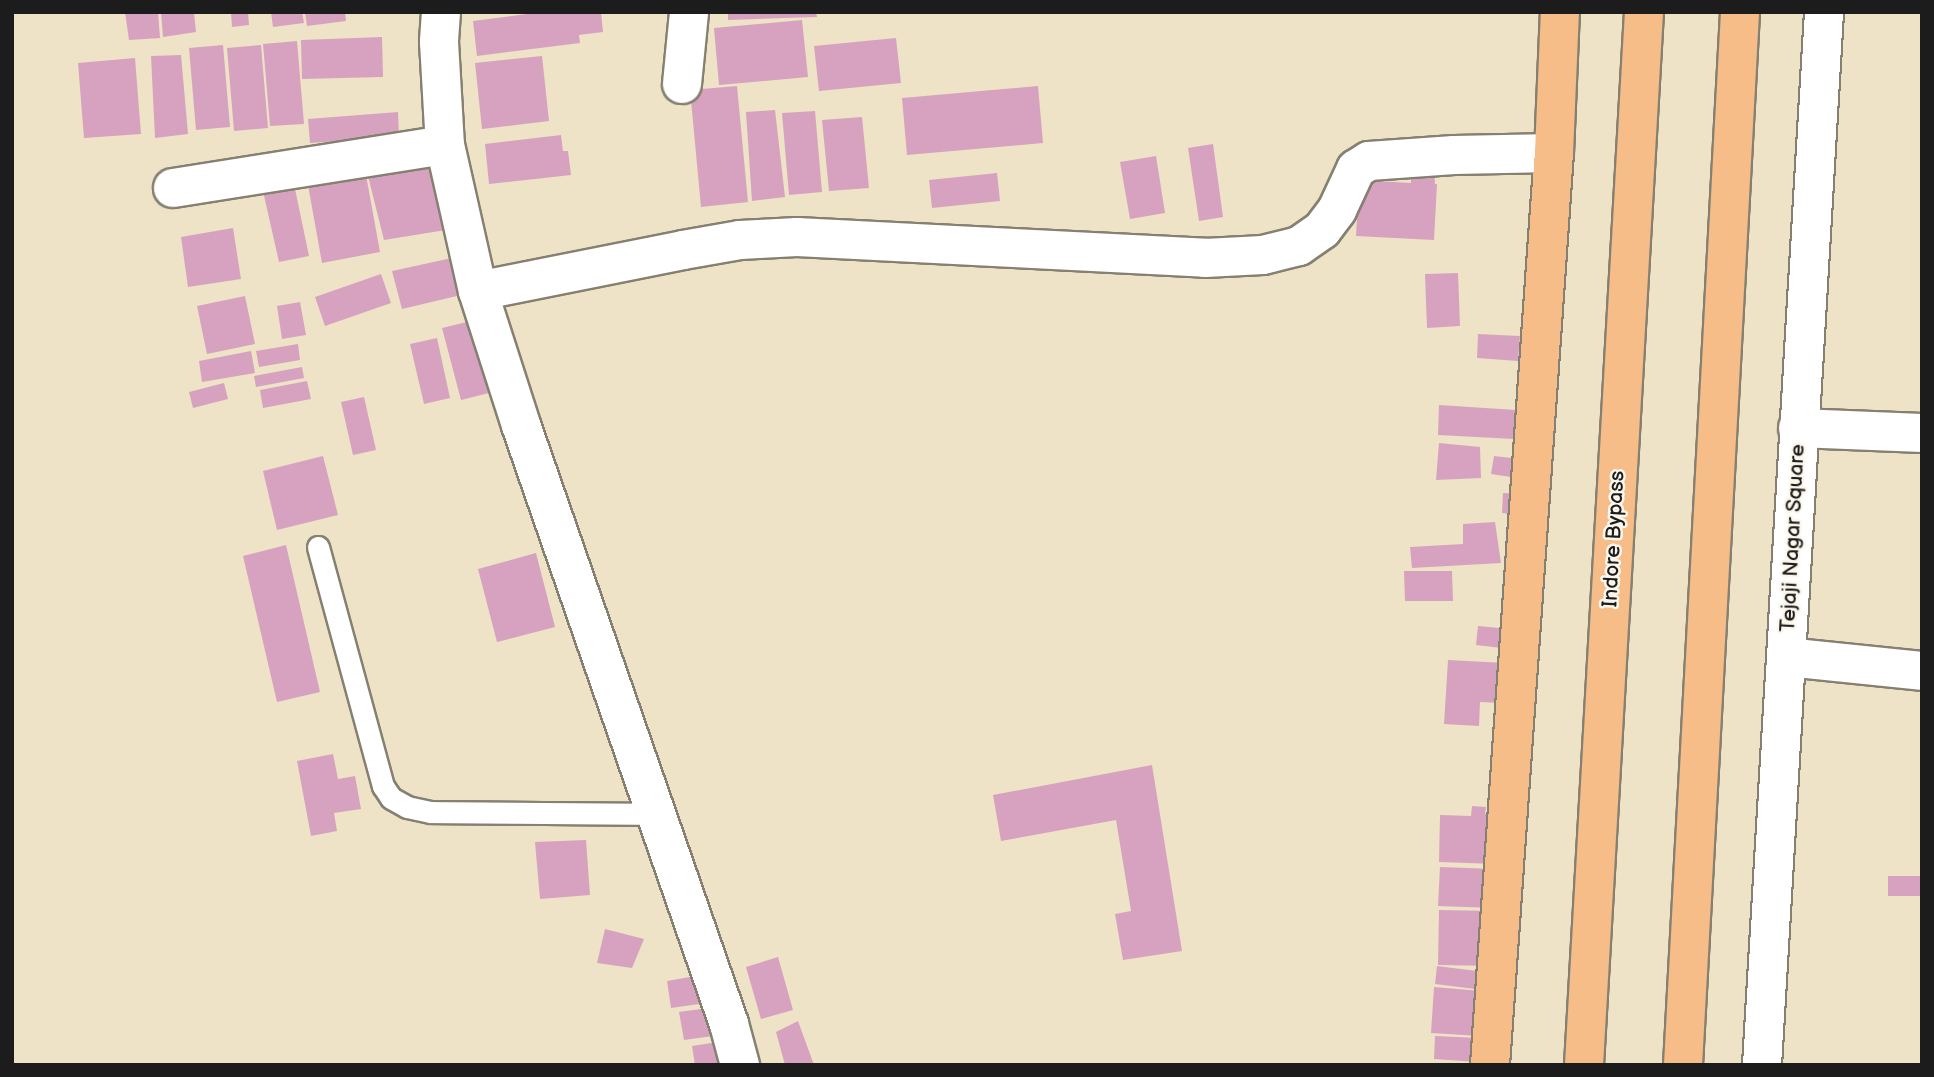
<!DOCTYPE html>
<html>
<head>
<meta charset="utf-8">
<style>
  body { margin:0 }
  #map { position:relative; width:1934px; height:1077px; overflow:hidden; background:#eee3c6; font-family:"Balsamiq Sans",sans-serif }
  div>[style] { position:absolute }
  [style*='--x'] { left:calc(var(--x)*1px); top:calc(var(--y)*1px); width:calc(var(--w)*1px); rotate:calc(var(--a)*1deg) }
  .building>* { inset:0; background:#d7a2c0 }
  .roads { filter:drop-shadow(2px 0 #858071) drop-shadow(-2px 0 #858071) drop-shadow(0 2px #858071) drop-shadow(0 -2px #858071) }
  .service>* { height:21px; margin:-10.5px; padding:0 10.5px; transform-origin:10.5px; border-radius:10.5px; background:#fff }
  .minor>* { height:38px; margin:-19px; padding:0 19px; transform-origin:19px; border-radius:19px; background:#fff }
  .tertiary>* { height:38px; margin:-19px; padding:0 19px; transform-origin:19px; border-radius:19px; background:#fff }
  .trunk>* { height:38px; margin:-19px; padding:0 19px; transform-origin:19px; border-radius:19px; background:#f7bd88 }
  span { translate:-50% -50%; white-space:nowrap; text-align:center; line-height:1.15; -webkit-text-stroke:5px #fbf7ec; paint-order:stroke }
  .street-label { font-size:21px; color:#1c1c1c }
  .frame { position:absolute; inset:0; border:14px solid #1c1c1c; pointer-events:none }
</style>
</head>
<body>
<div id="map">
  <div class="building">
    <i style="clip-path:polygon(125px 12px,158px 12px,160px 38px,129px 40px)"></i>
    <i style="clip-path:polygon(161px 12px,194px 12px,196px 32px,163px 37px)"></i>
    <i style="clip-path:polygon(231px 12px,248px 12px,249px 25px,232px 27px)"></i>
    <i style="clip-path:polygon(271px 12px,302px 12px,304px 23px,273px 27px)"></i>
    <i style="clip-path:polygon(305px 12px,345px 12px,346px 21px,307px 26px)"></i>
    <i style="clip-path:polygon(542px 12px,601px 12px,603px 32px,579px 35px,580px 43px,477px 56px,473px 21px)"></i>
    <i style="clip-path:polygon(728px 12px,816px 12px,817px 17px,728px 20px)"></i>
    <i style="clip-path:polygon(802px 20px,808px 77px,719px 85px,714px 28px)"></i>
    <i style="clip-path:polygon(382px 37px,383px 77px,302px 79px,301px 40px)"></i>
    <i style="clip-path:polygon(896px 38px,901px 83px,819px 91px,814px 46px)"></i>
    <i style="clip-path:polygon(297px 41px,304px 124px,270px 126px,263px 44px)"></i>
    <i style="clip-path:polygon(223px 45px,230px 127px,196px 130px,189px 48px)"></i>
    <i style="clip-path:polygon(261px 45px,268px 128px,234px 131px,227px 48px)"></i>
    <i style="clip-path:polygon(181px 55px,188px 134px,155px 138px,151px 56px)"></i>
    <i style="clip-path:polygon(542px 56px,549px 121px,482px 129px,475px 63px)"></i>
    <i style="clip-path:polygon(135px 58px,141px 134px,84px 138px,78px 63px)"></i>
    <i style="clip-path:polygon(737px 86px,748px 202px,701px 207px,690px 90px)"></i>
    <i style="clip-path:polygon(1038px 86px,1043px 143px,907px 155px,902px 98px)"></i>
    <i style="clip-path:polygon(775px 110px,785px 197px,752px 201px,746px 112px)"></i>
    <i style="clip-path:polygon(815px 111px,822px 192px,789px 195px,782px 113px)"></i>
    <i style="clip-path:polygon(398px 112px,399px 137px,310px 143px,308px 119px)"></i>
    <i style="clip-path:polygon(862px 117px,869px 188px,829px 191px,822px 120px)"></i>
    <i style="clip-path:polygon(561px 135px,563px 151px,568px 151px,571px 175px,489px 184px,485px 144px)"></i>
    <i style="clip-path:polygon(1213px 144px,1223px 217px,1199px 221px,1188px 148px)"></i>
    <i style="clip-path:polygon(1156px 156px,1165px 213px,1130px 219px,1120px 162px)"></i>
    <i style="clip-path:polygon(440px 163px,452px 229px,384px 240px,368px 176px)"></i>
    <i style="clip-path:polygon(1434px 167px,1435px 184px,1437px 184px,1434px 240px,1356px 236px,1359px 180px,1411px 183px,1411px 168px)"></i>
    <i style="clip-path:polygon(997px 173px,1000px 201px,932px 208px,929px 180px)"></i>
    <i style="clip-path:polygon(366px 175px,380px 252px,322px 263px,308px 185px)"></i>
    <i style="clip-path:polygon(294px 184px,309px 256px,279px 262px,263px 191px)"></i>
    <i style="clip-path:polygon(233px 228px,241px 279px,188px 287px,181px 237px)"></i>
    <i style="clip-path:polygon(452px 258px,461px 295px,402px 309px,392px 271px)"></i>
    <i style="clip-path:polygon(1458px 273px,1460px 326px,1427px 328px,1425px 274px)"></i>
    <i style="clip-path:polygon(381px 274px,391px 303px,325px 326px,315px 297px)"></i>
    <i style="clip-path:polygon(245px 296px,255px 344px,207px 354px,197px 306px)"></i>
    <i style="clip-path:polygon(300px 302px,306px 335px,282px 339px,277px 306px)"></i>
    <i style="clip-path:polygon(475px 320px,493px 392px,461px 400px,442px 328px)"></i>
    <i style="clip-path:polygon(1478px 334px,1520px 336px,1518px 361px,1477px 358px)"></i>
    <i style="clip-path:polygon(437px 338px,450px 398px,424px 404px,410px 344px)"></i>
    <i style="clip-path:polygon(298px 344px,300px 360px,259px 367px,256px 351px)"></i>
    <i style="clip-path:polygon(251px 351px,255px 373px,202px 382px,199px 361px)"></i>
    <i style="clip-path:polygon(302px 367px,304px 378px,256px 387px,254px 376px)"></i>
    <i style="clip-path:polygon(307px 381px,311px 399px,263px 408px,260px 390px)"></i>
    <i style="clip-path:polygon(224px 383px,228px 399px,193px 408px,189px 392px)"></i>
    <i style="clip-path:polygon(364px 397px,376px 450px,353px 455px,341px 402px)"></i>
    <i style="clip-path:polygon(1439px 405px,1516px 410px,1514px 439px,1438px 435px)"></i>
    <i style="clip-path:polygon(1439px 443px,1480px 447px,1481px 478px,1436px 480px)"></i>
    <i style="clip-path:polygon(323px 456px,338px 515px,277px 530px,263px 471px)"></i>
    <i style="clip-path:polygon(1494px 456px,1512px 458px,1511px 477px,1491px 474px)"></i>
    <i style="clip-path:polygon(1503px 493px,1523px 494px,1521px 515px,1502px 513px)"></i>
    <i style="clip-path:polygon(1495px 522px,1501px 563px,1412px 568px,1410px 547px,1463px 544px,1463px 524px)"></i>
    <i style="clip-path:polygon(286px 545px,320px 692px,277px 702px,243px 556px)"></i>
    <i style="clip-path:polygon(536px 553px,555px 627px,497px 642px,478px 569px)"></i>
    <i style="clip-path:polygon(1404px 571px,1452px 571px,1453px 601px,1405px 601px)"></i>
    <i style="clip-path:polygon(1478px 626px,1520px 630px,1518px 650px,1476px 645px)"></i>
    <i style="clip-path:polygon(1448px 660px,1505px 663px,1502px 703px,1480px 702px,1479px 726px,1444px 724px)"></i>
    <i style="clip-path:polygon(333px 754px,338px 779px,355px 776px,361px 809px,334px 813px,337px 831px,311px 836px,297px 761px)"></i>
    <i style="clip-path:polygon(1152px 765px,1182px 951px,1123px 960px,1115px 914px,1131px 911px,1116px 820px,1001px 841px,993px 795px)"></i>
    <i style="clip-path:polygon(1472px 806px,1486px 807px,1485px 814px,1497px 814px,1495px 864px,1439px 862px,1440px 815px,1471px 816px)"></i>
    <i style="clip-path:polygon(586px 840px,590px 895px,540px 899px,535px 842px)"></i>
    <i style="clip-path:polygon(1440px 867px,1494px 869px,1493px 908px,1438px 906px)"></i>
    <i style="clip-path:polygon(1888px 876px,1922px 876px,1922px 896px,1888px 896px)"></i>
    <i style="clip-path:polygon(1439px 910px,1494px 911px,1493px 966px,1438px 965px)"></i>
    <i style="clip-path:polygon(605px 929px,644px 939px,632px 968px,597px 963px)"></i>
    <i style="clip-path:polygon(778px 957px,793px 1010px,761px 1019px,746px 967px)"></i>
    <i style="clip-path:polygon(1437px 966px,1493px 973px,1491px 991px,1435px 984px)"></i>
    <i style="clip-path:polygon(701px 975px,706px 1003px,671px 1008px,667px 981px)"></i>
    <i style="clip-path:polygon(1434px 987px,1481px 991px,1479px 1036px,1431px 1033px)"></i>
    <i style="clip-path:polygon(708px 1008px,713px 1036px,684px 1040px,679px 1012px)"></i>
    <i style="clip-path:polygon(798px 1021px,814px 1065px,785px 1065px,776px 1032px)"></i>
    <i style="clip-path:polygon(1435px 1036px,1479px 1038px,1477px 1062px,1434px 1059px)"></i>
    <i style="clip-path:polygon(718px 1042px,722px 1065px,695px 1065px,692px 1046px)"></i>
  </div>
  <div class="roads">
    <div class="service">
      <i style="--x:318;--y:547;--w:248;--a:74.8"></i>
      <i style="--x:383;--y:786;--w:14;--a:56"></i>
      <i style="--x:391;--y:798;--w:18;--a:29"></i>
      <i style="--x:407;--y:807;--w:24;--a:12"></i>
      <i style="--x:430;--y:812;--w:227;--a:0.5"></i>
    </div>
    <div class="minor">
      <i style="--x:441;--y:12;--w:30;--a:94"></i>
      <i style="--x:439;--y:42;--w:103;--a:86.7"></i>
      <i style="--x:445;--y:145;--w:150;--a:77.3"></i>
      <i style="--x:478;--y:291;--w:141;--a:72.2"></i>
      <i style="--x:521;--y:425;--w:634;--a:70.85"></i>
      <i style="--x:729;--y:1024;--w:42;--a:75"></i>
      <i style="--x:682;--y:84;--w:72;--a:-84.4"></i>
      <i style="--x:173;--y:188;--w:275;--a:-9"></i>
      <i style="--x:478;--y:291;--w:209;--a:-11.3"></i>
      <i style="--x:683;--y:250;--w:58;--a:-10"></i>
      <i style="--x:740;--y:240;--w:57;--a:-3"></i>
      <i style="--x:797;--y:237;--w:409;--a:2.9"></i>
      <i style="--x:1205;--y:258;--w:58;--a:-3"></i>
      <i style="--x:1263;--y:255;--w:37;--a:-14"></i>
      <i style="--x:1299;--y:246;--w:28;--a:-35"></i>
      <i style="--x:1322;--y:230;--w:25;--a:-53"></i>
      <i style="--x:1337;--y:210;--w:45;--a:-65.1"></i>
      <i style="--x:1356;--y:169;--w:15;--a:-32"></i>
      <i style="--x:1369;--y:161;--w:85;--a:-4"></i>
      <i style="--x:1454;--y:155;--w:100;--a:-1.1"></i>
      <i style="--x:1798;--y:428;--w:124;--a:2.3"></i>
      <i style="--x:1787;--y:657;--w:136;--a:5.9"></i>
    </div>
    <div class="tertiary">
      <i style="--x:1762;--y:1065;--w:1055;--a:-86.63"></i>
    </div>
    <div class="trunk">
      <i style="--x:1490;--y:1065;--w:914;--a:-85.99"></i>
      <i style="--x:1554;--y:153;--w:141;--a:-87.6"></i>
      <i style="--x:1584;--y:1065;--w:1055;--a:-86.74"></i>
      <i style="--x:1683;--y:1065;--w:1055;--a:-86.9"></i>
    </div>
  </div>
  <div class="street-label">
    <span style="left:1793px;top:538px;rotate:-87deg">Tejaji Nagar Square</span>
    <span style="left:1614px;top:539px;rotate:-87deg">Indore Bypass</span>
  </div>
  <div class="frame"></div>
</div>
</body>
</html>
